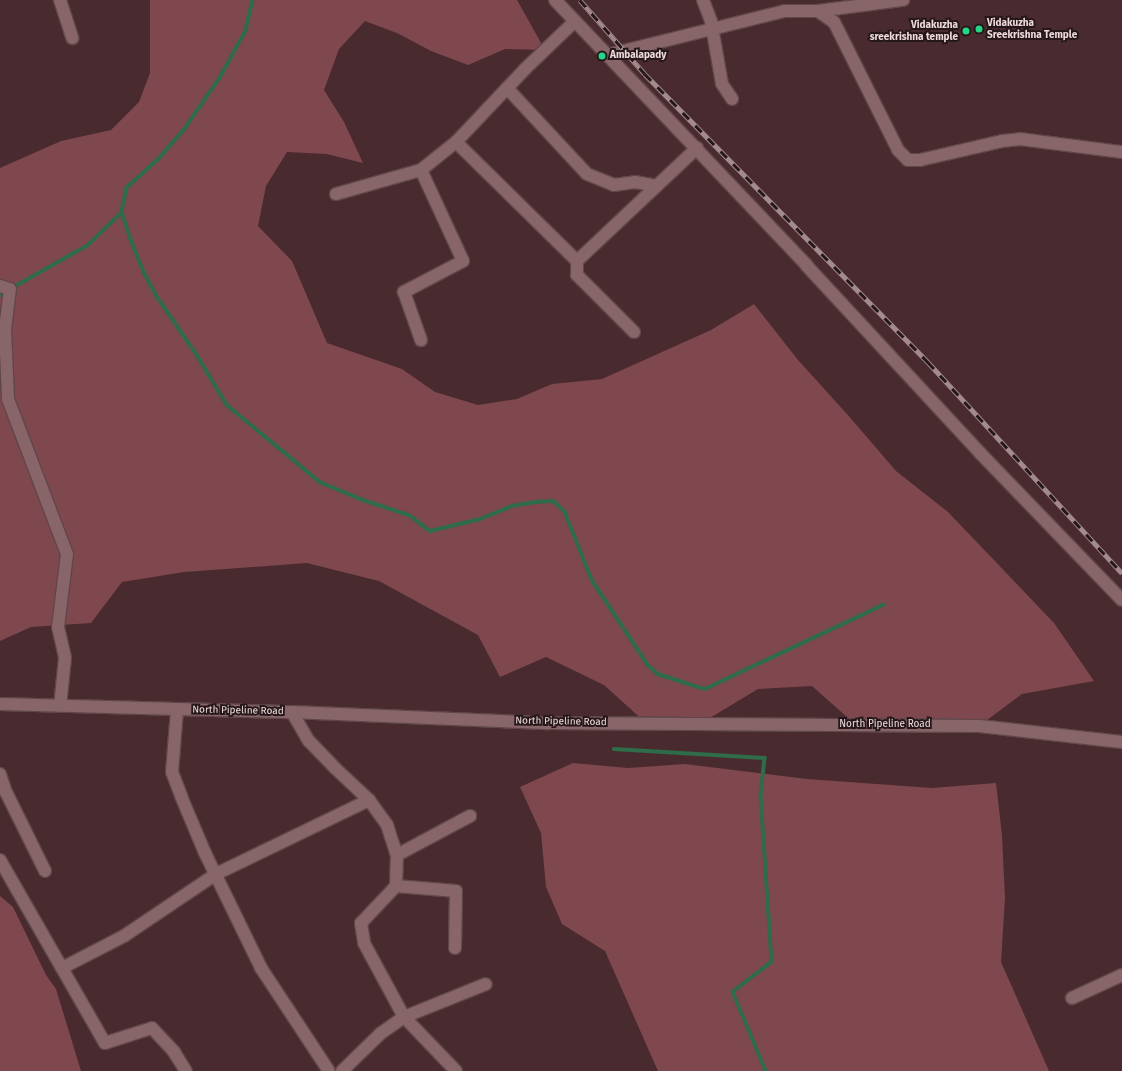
<!DOCTYPE html>
<html>
<head>
<meta charset="utf-8">
<style>
  body { margin:0 }
  #map { position:relative; width:1122px; height:1071px; overflow:hidden; background:#492b2f; font-family:"Fira Sans",sans-serif }
  div>[style] { position:absolute }
  [style*='--x'] { left:calc(var(--x)*1px); top:calc(var(--y)*1px); width:calc(var(--w)*1px); rotate:calc(var(--a)*1deg) }
  .green>* { inset:0; background:#7f474e }
  .stream>* { height:3.5px; margin:-1.75px; padding:0 1.75px; transform-origin:1.75px; border-radius:1.75px; background:#2f6c4a }
  .roads { filter:drop-shadow(1px 0 #60474a) drop-shadow(-1px 0 #60474a) drop-shadow(0 1px #60474a) drop-shadow(0 -1px #60474a) }
  .street>* { height:12px; margin:-6px; padding:0 6px; transform-origin:6px; border-radius:6px; background:#876568 }
  .secondary>* { height:12px; margin:-6px; padding:0 6px; transform-origin:6px; border-radius:6px; background:#876568 }
  .rail>* { height:4.5px; margin-top:-2.25px; transform-origin:0; background:repeating-linear-gradient(90deg,#26181a 0 9px,#a38a8d 0 18px); box-sizing:border-box; border-block:1px solid #a38a8d }
  .dots>* { width:11px; height:11px; translate:-50% -50%; box-sizing:border-box; border:2px solid #26181a; border-radius:50% }
  span { translate:-50% -50%; white-space:nowrap; text-align:center; line-height:1.15; -webkit-text-stroke:4px #26181a; paint-order:stroke }
  .poi-label { font-size:10px; color:#efdbdc; font-weight:700 }
  .left { translate:0 -50%; text-align:left }
  .right { translate:-100% -50%; text-align:right }
  .street-label { font-size:10px; color:#efdbdc }
</style>
</head>
<body>
<div id="map">
  <div class="green">
    <i style="clip-path:polygon(150px 0,517px 0,545px 50px,505px 49px,468px 65px,431px 51px,397px 33px,365px 21px,339px 49px,324px 90px,344px 122px,363px 163px,327px 154px,287px 152px,266px 186px,258px 226px,292px 261px,327px 343px,402px 369px,435px 392px,478px 405px,517px 399px,552px 384px,602px 379px,711px 330px,754px 304px,798px 360px,847px 414px,896px 471px,948px 512px,1054px 623px,1094px 681px,1022px 694px,979px 726px,856px 725px,812px 686px,758px 689px,700px 724px,646px 723px,604px 685px,546px 657px,500px 677px,478px 635px,379px 581px,307px 563px,184px 572px,122px 582px,91px 623px,31px 627px,0 641px,0 168px,61px 141px,111px 130px,139px 102px,150px 73px)"></i>
    <i style="clip-path:polygon(573px 763px,628px 768px,685px 764px,807px 779px,932px 788px,996px 783px,1002px 835px,1005px 898px,1001px 962px,1049px 1071px,658px 1071px,605px 951px,562px 924px,546px 887px,541px 833px,520px 787px)"></i>
    <i style="clip-path:polygon(0 896px,13px 907px,46px 975px,56px 989px,81px 1071px,0 1071px)"></i>
  </div>
  <div class="stream">
    <i style="--x:253;--y:0;--w:32;--a:103"></i>
    <i style="--x:246;--y:31;--w:54;--a:119"></i>
    <i style="--x:220;--y:78;--w:62;--a:124.5"></i>
    <i style="--x:185;--y:129;--w:40;--a:131"></i>
    <i style="--x:159;--y:159;--w:43;--a:137.8"></i>
    <i style="--x:127;--y:188;--w:25;--a:102"></i>
    <i style="--x:122;--y:212;--w:29;--a:72"></i>
    <i style="--x:131;--y:240;--w:37;--a:68"></i>
    <i style="--x:145;--y:274;--w:27;--a:62"></i>
    <i style="--x:158;--y:298;--w:69;--a:55.6"></i>
    <i style="--x:197;--y:355;--w:58;--a:59"></i>
    <i style="--x:227;--y:405;--w:121;--a:39.6"></i>
    <i style="--x:320;--y:482;--w:47;--a:22.7"></i>
    <i style="--x:363;--y:500;--w:48;--a:18.1"></i>
    <i style="--x:409;--y:515;--w:26;--a:37"></i>
    <i style="--x:430;--y:531;--w:51;--a:-13.5"></i>
    <i style="--x:480;--y:519;--w:35;--a:-22"></i>
    <i style="--x:512;--y:506;--w:23;--a:-10"></i>
    <i style="--x:535;--y:502;--w:19;--a:-3"></i>
    <i style="--x:554;--y:501;--w:16;--a:45"></i>
    <i style="--x:565;--y:512;--w:73;--a:68.3"></i>
    <i style="--x:592;--y:580;--w:102;--a:56.6"></i>
    <i style="--x:648;--y:665;--w:13;--a:42"></i>
    <i style="--x:658;--y:674;--w:49;--a:17.7"></i>
    <i style="--x:705;--y:689;--w:197;--a:-25.3"></i>
    <i style="--x:12;--y:288;--w:87;--a:-29.5"></i>
    <i style="--x:88;--y:245;--w:47;--a:-44.1"></i>
    <i style="--x:0;--y:295;--w:7;--a:-34"></i>
    <i style="--x:614;--y:749;--w:151;--a:3.4"></i>
    <i style="--x:765;--y:758;--w:38;--a:96"></i>
    <i style="--x:761;--y:796;--w:166;--a:86.2"></i>
    <i style="--x:772;--y:962;--w:49;--a:142.4"></i>
    <i style="--x:733;--y:992;--w:86;--a:67.3"></i>
  </div>
  <div class="roads">
    <div class="street">
      <i style="--x:60;--y:0;--w:40;--a:72"></i>
      <i style="--x:703;--y:0;--w:22;--a:69"></i>
      <i style="--x:711;--y:21;--w:64;--a:80.1"></i>
      <i style="--x:722;--y:84;--w:18;--a:56"></i>
      <i style="--x:818;--y:11;--w:86;--a:-7.4"></i>
      <i style="--x:607;--y:55;--w:183;--a:-13.9"></i>
      <i style="--x:785;--y:11;--w:33;--a:0"></i>
      <i style="--x:818;--y:11;--w:19;--a:35"></i>
      <i style="--x:834;--y:22;--w:143;--a:63.4"></i>
      <i style="--x:898;--y:150;--w:14;--a:45"></i>
      <i style="--x:908;--y:160;--w:12;--a:0"></i>
      <i style="--x:920;--y:160;--w:84;--a:-13"></i>
      <i style="--x:1002;--y:141;--w:18;--a:-6"></i>
      <i style="--x:1020;--y:139;--w:103;--a:7.3"></i>
      <i style="--x:507;--y:88;--w:117;--a:47.1"></i>
      <i style="--x:587;--y:174;--w:29;--a:22"></i>
      <i style="--x:614;--y:185;--w:21;--a:-8"></i>
      <i style="--x:635;--y:182;--w:22;--a:10"></i>
      <i style="--x:456;--y:142;--w:170;--a:44.5"></i>
      <i style="--x:421;--y:170;--w:100;--a:65.2"></i>
      <i style="--x:463;--y:261;--w:67;--a:152.3"></i>
      <i style="--x:404;--y:292;--w:51;--a:70.5"></i>
      <i style="--x:336;--y:194;--w:88;--a:-15.8"></i>
      <i style="--x:421;--y:170;--w:45;--a:-38.7"></i>
      <i style="--x:456;--y:142;--w:100;--a:-46.6"></i>
      <i style="--x:525;--y:69;--w:69;--a:-43.8"></i>
      <i style="--x:0;--y:286;--w:10;--a:17"></i>
      <i style="--x:10;--y:289;--w:40;--a:97.1"></i>
      <i style="--x:5;--y:329;--w:70;--a:87.5"></i>
      <i style="--x:8;--y:399;--w:166;--a:69.2"></i>
      <i style="--x:67;--y:554;--w:74;--a:97"></i>
      <i style="--x:58;--y:627;--w:32;--a:77"></i>
      <i style="--x:65;--y:658;--w:48;--a:95.9"></i>
      <i style="--x:634;--y:332;--w:81;--a:-135"></i>
      <i style="--x:577;--y:275;--w:14;--a:-90"></i>
      <i style="--x:577;--y:261;--w:165;--a:-43.3"></i>
      <i style="--x:0;--y:704;--w:292;--a:1.6"></i>
      <i style="--x:292;--y:712;--w:257;--a:2.5"></i>
      <i style="--x:549;--y:723;--w:430;--a:0.4"></i>
      <i style="--x:979;--y:726;--w:144;--a:6.4"></i>
      <i style="--x:177;--y:710;--w:62;--a:94.6"></i>
      <i style="--x:172;--y:772;--w:26;--a:69"></i>
      <i style="--x:181;--y:796;--w:62;--a:67.2"></i>
      <i style="--x:205;--y:853;--w:128;--a:64"></i>
      <i style="--x:261;--y:968;--w:123;--a:56.6"></i>
      <i style="--x:0;--y:774;--w:19;--a:72"></i>
      <i style="--x:6;--y:792;--w:88;--a:63.7"></i>
      <i style="--x:397;--y:855;--w:83;--a:-28.1"></i>
      <i style="--x:0;--y:860;--w:211;--a:60.2"></i>
      <i style="--x:105;--y:1043;--w:49;--a:-17.7"></i>
      <i style="--x:152;--y:1028;--w:33;--a:47"></i>
      <i style="--x:174;--y:1052;--w:22;--a:58"></i>
      <i style="--x:396;--y:886;--w:60;--a:4.8"></i>
      <i style="--x:456;--y:891;--w:57;--a:91"></i>
      <i style="--x:62;--y:968;--w:70;--a:-27.3"></i>
      <i style="--x:124;--y:936;--w:111;--a:-34"></i>
      <i style="--x:216;--y:874;--w:170;--a:-25.8"></i>
      <i style="--x:1072;--y:998;--w:55;--a:-24.7"></i>
      <i style="--x:456;--y:1071;--w:75;--a:-133.9"></i>
      <i style="--x:404;--y:1017;--w:88;--a:-21.9"></i>
    </div>
    <div class="secondary">
      <i style="--x:555;--y:0;--w:366;--a:46.5"></i>
      <i style="--x:807;--y:266;--w:255;--a:47.2"></i>
      <i style="--x:980;--y:453;--w:204;--a:46"></i>
      <i style="--x:292;--y:712;--w:34;--a:60"></i>
      <i style="--x:309;--y:741;--w:37;--a:46"></i>
      <i style="--x:335;--y:768;--w:47;--a:43.3"></i>
      <i style="--x:369;--y:800;--w:31;--a:54"></i>
      <i style="--x:387;--y:825;--w:32;--a:72"></i>
      <i style="--x:397;--y:855;--w:31;--a:92"></i>
      <i style="--x:396;--y:886;--w:51;--a:133.4"></i>
      <i style="--x:361;--y:923;--w:20;--a:81"></i>
      <i style="--x:364;--y:943;--w:84;--a:61.6"></i>
      <i style="--x:404;--y:1017;--w:29;--a:145"></i>
      <i style="--x:380;--y:1034;--w:53;--a:135.8"></i>
    </div>
  </div>
  <div class="rail">
    <i style="--x:580;--y:0;--w:98;--a:48.7"></i>
    <i style="--x:645;--y:74;--w:404;--a:45.5"></i>
    <i style="--x:928;--y:362;--w:287;--a:47.4"></i>
  </div>
  <div class="dots">
    <i style="left:979px;top:29px;background:#22d887"></i>
    <i style="left:966px;top:31px;background:#22d887"></i>
    <i style="left:602px;top:56px;background:#22d887"></i>
  </div>
  <div class="poi-label">
    <span class="left" style="left:987px;top:29px">Vidakuzha<br>Sreekrishna Temple</span>
    <span class="right" style="left:958px;top:31px">Vidakuzha<br>sreekrishna temple</span>
    <span class="left" style="left:610px;top:56px">Ambalapady</span>
  </div>
  <div class="street-label">
    <span style="left:238px;top:711px;rotate:1deg">North Pipeline Road</span>
    <span style="left:561px;top:722px;rotate:1deg">North Pipeline Road</span>
    <span style="left:885px;top:725px">North Pipeline Road</span>
  </div>
</div>
</body>
</html>
